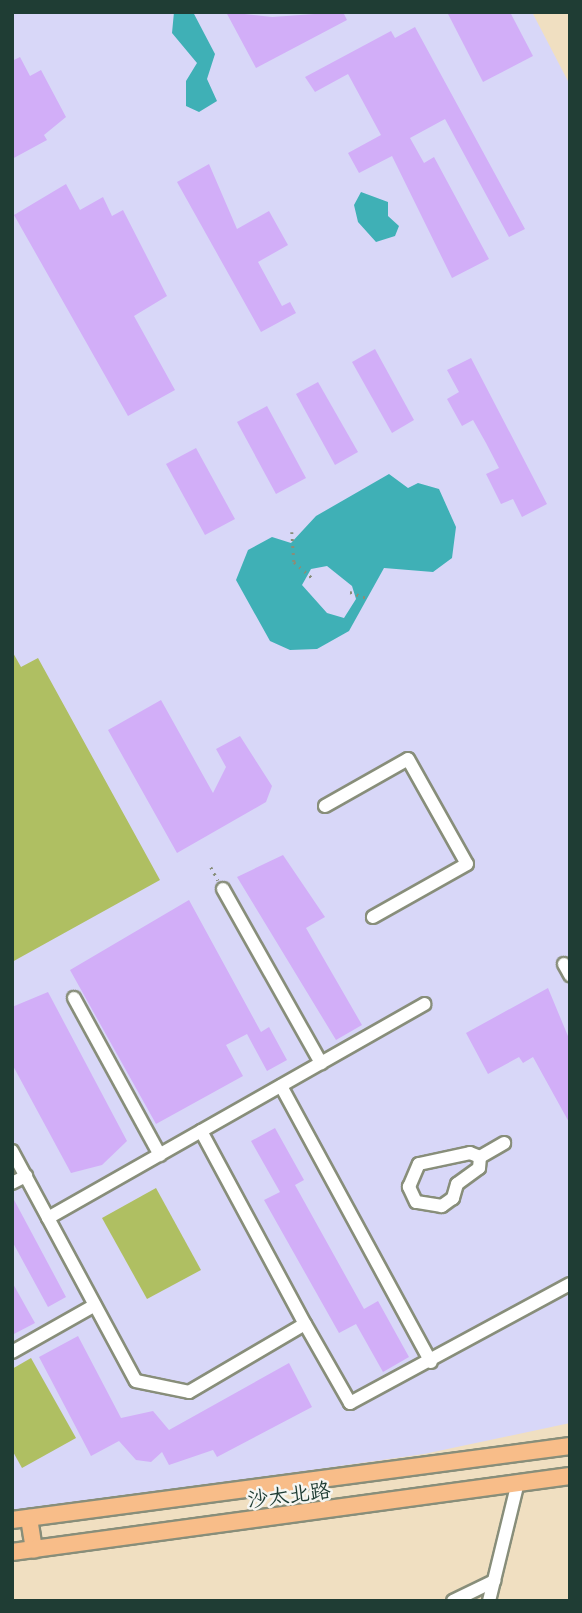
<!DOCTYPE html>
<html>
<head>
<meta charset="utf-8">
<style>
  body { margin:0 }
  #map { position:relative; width:582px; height:1613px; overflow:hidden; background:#f0dfc1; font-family:Pangolin,"LXGW WenKai TC",sans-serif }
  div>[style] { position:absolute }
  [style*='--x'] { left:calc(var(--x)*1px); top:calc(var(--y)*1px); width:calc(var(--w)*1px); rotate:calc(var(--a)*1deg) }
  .built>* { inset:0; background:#d8d7f8 }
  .green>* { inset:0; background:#afbf62 }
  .water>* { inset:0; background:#3fb0b6 }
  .building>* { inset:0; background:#d2aef8 }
  .path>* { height:2.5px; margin-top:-1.25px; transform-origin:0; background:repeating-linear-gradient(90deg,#888e7a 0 2px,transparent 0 7px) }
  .roads { filter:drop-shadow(2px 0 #888e7a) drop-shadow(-2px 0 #888e7a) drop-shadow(0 2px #888e7a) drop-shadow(0 -2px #888e7a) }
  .minor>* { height:12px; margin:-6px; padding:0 6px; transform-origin:6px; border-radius:6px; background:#fff }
  .major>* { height:16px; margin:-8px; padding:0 8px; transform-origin:8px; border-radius:8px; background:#f8bd89 }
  span { translate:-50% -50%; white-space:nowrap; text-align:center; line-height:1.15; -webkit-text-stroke:5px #f6f6f2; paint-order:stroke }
  .street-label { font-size:21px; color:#1f3d34 }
  .frame { position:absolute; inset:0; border:14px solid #1f3d34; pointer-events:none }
</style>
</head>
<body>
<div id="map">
  <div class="built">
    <i style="clip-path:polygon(12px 12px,532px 12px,570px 85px,570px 1423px,424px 1454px,12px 1513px)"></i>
  </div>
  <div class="green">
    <i style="clip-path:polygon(12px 651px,21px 667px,38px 658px,160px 880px,12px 962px)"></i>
    <i style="clip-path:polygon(156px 1188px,201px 1270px,147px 1299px,102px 1218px)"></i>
    <i style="clip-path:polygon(31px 1358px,76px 1438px,22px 1468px,12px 1450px,12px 1369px)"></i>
  </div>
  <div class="water">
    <i style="clip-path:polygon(174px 12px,193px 12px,215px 54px,207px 79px,217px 101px,199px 112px,186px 106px,186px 81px,197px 63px,172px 33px)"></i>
    <i style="clip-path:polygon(361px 192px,388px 202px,388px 216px,399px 226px,395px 236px,376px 242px,358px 222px,354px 205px)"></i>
    <i style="clip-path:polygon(evenodd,389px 474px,408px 488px,418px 483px,439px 489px,456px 527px,452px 558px,433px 572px,384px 568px,349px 631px,317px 649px,290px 650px,270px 641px,236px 580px,248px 550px,272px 537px,291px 543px,316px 516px,389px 474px,327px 566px,352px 586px,356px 599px,344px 618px,327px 613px,302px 585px,311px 569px,327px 566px)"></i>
  </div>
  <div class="building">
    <i style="clip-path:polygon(226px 12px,272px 17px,343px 12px,347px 20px,256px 68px)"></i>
    <i style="clip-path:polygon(447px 12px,510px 12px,533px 56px,483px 82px)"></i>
    <i style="clip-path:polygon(415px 27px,525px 229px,509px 237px,445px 119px,410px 138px,424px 163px,434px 157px,489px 259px,452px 278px,392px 156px,359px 173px,348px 153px,381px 135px,348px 74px,315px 92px,305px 77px,391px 31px,395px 38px)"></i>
    <i style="clip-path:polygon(20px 57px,30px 76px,41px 70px,66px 117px,44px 135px,47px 140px,12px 159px,12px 61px)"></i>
    <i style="clip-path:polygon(209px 164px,237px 229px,269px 211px,288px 245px,258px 262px,282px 306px,290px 302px,296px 313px,261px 332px,177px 182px)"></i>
    <i style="clip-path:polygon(66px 184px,80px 210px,103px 197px,112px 216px,123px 210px,167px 296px,134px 316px,175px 390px,128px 416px,14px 215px)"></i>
    <i style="clip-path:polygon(375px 349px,414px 420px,392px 433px,352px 362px)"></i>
    <i style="clip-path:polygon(471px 358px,547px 504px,522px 517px,513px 499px,501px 504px,486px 474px,499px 468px,486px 443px,473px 420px,462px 426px,447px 399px,459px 392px,447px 370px)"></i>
    <i style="clip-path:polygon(318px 382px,358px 452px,335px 465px,296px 394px)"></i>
    <i style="clip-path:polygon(267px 406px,306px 478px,276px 494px,237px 422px)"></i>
    <i style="clip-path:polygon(196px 448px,235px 519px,205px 535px,166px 464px)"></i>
    <i style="clip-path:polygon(161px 700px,213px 793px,226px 767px,216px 749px,240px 736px,272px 786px,266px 802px,177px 853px,108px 730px)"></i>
    <i style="clip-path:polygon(283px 855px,325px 917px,306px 928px,362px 1025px,336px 1040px,237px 877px)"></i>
    <i style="clip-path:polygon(189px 900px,261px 1032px,269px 1027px,287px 1060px,267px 1071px,247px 1034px,226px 1045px,243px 1076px,156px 1124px,70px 970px)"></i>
    <i style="clip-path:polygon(548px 988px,570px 1041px,570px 1124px,533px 1057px,523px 1063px,519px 1057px,488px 1074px,466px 1033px)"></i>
    <i style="clip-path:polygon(48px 992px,127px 1141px,102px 1165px,71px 1173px,12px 1064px,12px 1007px)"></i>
    <i style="clip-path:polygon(275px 1128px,304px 1180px,295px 1185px,364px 1309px,378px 1301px,409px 1357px,383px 1372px,356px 1324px,339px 1333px,264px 1200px,280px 1192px,251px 1141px)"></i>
    <i style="clip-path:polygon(12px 1196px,66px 1297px,48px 1307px,12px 1241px)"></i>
    <i style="clip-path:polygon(12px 1282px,35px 1323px,12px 1335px)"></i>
    <i style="clip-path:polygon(78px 1336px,121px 1418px,153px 1411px,169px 1430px,289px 1363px,312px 1407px,217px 1457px,213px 1450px,169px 1465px,162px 1452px,151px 1462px,136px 1460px,119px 1441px,91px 1456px,39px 1357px)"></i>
  </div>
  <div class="path">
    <i style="--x:292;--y:532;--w:30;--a:86"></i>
    <i style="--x:294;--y:562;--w:23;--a:41"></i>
    <i style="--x:350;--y:592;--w:20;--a:20"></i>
    <i style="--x:211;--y:867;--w:15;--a:62"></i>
  </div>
  <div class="roads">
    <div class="minor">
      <i style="--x:325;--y:806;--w:95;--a:-29.5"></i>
      <i style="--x:408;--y:759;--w:120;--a:60.7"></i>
      <i style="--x:467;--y:864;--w:108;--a:150.6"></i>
      <i style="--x:223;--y:889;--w:200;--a:60.6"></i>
      <i style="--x:564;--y:964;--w:13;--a:61"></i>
      <i style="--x:74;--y:998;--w:179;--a:61.3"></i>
      <i style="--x:281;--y:1086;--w:314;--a:61.5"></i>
      <i style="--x:201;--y:1131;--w:219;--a:61.7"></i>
      <i style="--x:12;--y:1151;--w:261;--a:61.7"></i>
      <i style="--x:136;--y:1381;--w:54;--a:11.7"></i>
      <i style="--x:189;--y:1392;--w:134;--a:-30.4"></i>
      <i style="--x:305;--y:1324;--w:91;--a:60.3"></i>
      <i style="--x:350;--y:1403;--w:250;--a:-28.4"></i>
      <i style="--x:470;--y:1153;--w:11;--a:22"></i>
      <i style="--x:480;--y:1157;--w:11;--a:95"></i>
      <i style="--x:479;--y:1168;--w:27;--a:144"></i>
      <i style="--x:457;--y:1184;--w:15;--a:106"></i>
      <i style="--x:453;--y:1198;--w:14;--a:144"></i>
      <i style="--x:442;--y:1206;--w:26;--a:-171"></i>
      <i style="--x:416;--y:1202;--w:17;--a:-115"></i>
      <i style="--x:409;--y:1187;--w:25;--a:-67"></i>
      <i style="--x:419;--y:1164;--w:52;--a:-12.2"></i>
      <i style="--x:480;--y:1157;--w:28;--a:-30"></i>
      <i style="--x:12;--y:1183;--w:16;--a:-27"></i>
      <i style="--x:48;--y:1218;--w:433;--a:-29.6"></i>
      <i style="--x:12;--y:1352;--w:95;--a:-29.5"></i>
      <i style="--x:453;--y:1601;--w:46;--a:-26"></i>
      <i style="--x:489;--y:1601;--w:118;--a:-76.3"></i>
    </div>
    <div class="major">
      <i style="--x:29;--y:1518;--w:32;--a:81"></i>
      <i style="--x:12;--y:1520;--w:563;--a:-7.55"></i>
      <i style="--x:12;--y:1552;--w:563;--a:-7.76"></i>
    </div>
  </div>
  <div class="street-label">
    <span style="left:289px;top:1496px;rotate:-7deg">沙太北路</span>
  </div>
  <div class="frame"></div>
</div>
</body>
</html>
